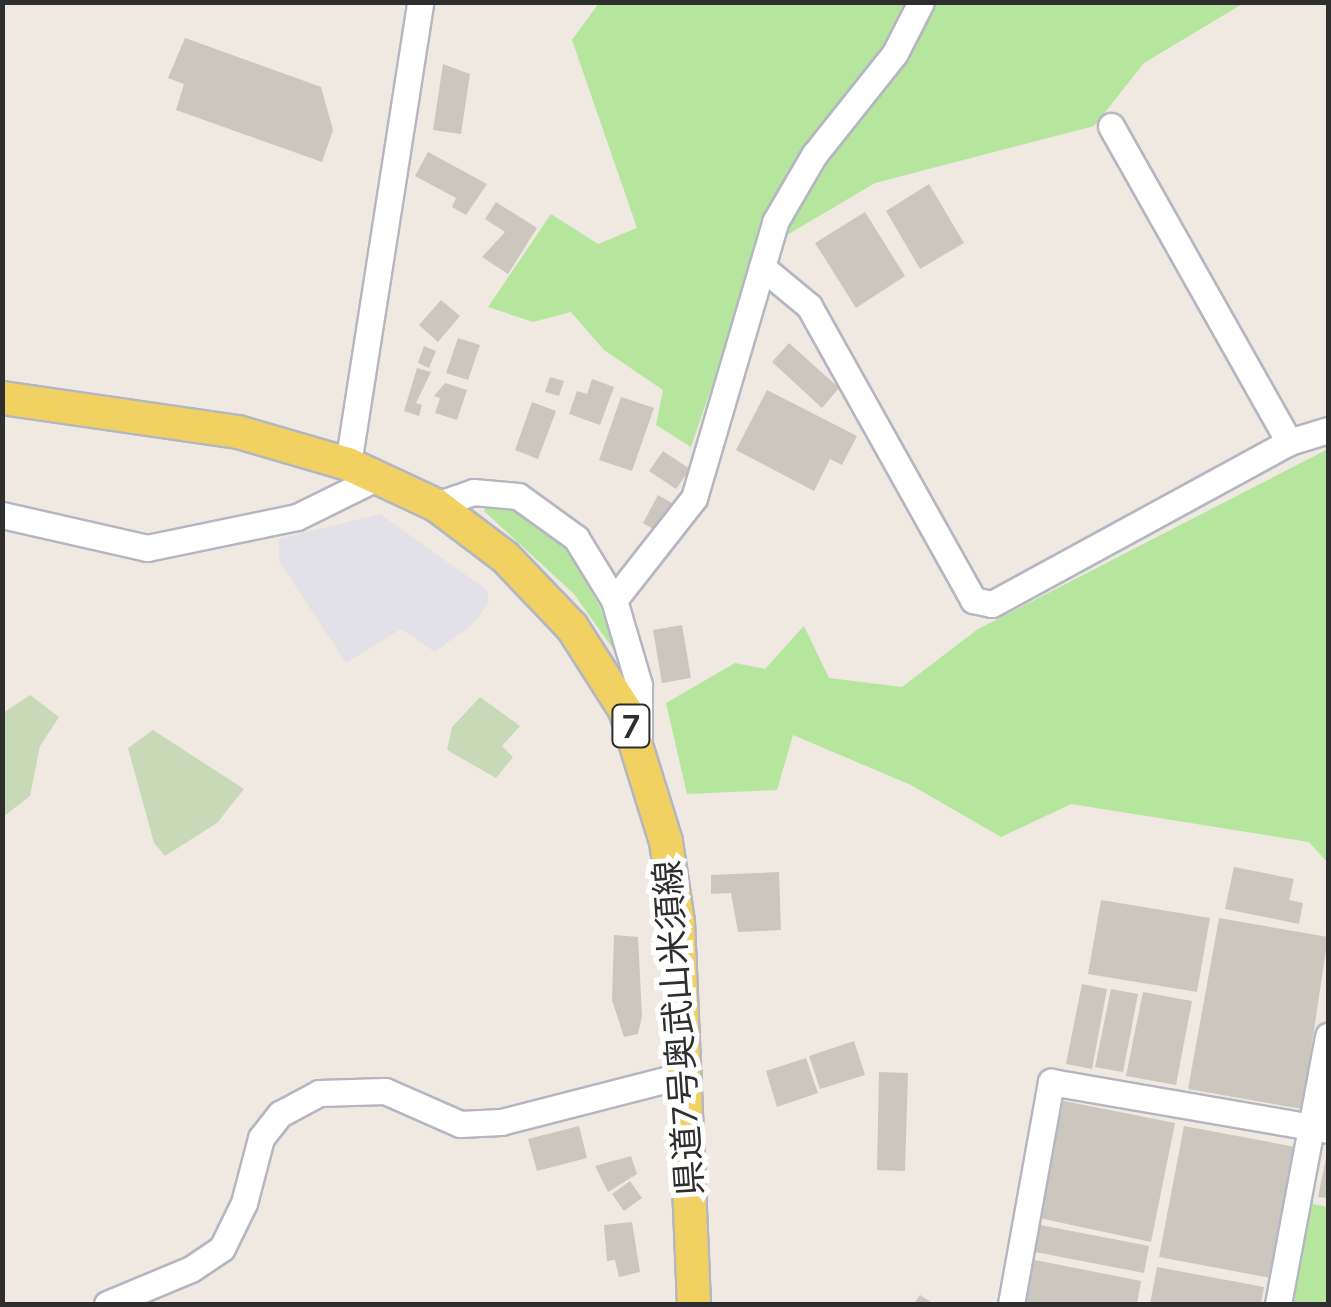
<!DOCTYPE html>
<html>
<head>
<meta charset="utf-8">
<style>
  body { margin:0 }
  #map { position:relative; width:1331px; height:1307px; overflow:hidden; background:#efe9e1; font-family:Mulish,"Noto Sans JP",sans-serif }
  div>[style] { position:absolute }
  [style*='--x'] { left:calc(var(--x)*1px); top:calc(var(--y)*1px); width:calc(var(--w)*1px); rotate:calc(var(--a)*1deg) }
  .industrial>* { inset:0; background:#e3e1e8 }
  .green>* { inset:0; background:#b6e59e }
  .cemetery>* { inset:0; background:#c8d9b8 }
  .building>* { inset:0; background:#cbc7bf }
  .roads { filter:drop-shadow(2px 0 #b4b7c1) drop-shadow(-2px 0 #b4b7c1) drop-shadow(0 2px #b4b7c1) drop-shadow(0 -2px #b4b7c1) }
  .minor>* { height:25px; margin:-12.5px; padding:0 12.5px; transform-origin:12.5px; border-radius:12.5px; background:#fff }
  .major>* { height:32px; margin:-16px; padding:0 16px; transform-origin:16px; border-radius:16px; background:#f2d163 }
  span { translate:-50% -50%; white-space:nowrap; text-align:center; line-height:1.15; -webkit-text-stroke:10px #fff; paint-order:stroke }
  .shield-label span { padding:2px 8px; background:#fff; border:2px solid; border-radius:8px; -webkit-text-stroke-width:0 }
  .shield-label { font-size:32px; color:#2e2e2e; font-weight:700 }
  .street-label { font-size:35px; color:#2e2e2e }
  .frame { position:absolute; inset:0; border:5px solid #2e2e2e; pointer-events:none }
</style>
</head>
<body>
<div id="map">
  <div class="industrial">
    <i style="clip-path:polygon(380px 514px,487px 590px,489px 603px,475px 622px,435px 652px,401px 629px,346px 663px,279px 561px,279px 539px)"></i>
  </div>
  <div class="green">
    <i style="clip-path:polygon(666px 2px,1244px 3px,1144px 63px,1094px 126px,875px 183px,758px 252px,691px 447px,656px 425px,663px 390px,604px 350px,571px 312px,533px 322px,488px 307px,551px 214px,598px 244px,637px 228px,572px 40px,599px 3px)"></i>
    <i style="clip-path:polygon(1328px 449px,1328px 863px,1309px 842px,1071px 804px,1001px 837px,911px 785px,793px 735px,777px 790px,687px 794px,666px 703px,735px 663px,765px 669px,804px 626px,829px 678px,902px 687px,978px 629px)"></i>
    <i style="clip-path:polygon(490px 501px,517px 509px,566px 549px,600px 607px,619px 657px,574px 594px,484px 511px)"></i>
    <i style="clip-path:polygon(1307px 1203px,1328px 1207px,1328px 1304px,1289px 1304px)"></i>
  </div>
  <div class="cemetery">
    <i style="clip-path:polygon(30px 695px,59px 717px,40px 746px,30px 796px,3px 817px,3px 713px)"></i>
    <i style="clip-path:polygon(480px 697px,520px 726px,502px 746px,513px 757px,496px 778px,447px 750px,452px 727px)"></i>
    <i style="clip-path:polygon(153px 730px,244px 789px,217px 823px,165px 856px,154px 843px,128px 748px)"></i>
  </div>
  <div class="building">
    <i style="clip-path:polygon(185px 38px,321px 87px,333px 130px,322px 162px,176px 110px,184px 84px,168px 78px)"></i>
    <i style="clip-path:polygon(443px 64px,470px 74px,461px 134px,433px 130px)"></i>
    <i style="clip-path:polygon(428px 152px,487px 184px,466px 215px,452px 207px,456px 198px,415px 176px)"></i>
    <i style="clip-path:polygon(929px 184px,964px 243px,920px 269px,886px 211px)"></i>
    <i style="clip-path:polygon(496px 202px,537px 228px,508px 274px,482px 257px,505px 232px,485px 219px)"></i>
    <i style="clip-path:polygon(865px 212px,905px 276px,856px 308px,815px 243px)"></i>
    <i style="clip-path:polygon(441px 300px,460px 316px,438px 342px,419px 325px)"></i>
    <i style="clip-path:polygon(458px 338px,480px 345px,468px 380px,446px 373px)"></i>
    <i style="clip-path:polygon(789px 343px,839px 388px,822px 408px,772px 362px)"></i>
    <i style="clip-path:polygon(424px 346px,436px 351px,429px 368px,418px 363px)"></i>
    <i style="clip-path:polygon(417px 368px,431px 372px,416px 403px,422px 405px,419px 416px,404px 411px)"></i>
    <i style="clip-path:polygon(550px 377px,564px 381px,559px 396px,545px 392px)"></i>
    <i style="clip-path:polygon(592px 379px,614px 387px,600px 425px,569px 414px,577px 391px,587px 394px)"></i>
    <i style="clip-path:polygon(445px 383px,467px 390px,457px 420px,435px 413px,440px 398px,434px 396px)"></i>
    <i style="clip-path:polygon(767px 390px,857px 436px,842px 465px,830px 459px,814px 491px,736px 450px)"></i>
    <i style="clip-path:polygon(621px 397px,654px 408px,632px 471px,599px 460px)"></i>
    <i style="clip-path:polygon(532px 402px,556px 411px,538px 459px,515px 450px)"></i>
    <i style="clip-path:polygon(663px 451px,690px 469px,676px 489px,649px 471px)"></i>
    <i style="clip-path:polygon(658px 495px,672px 503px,657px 531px,643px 523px)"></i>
    <i style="clip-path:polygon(682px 625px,691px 678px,662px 683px,653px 630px)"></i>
    <i style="clip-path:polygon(1234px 867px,1294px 879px,1289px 900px,1303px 903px,1299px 924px,1225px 909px)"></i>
    <i style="clip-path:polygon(779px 872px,781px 930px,738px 932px,731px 893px,711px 894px,711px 875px)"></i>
    <i style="clip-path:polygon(1101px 900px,1210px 918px,1197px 992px,1088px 974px)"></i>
    <i style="clip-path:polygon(1219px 918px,1328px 937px,1302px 1109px,1188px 1089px)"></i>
    <i style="clip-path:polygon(614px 935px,638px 937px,642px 1016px,638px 1034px,624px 1037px,612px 1000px)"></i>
    <i style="clip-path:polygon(1082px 984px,1107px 989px,1092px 1069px,1066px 1064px)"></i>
    <i style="clip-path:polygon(1111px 989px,1138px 994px,1123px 1072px,1095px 1067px)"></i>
    <i style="clip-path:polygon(1143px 992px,1192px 1001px,1176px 1085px,1126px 1076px)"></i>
    <i style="clip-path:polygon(854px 1041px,865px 1075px,820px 1089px,809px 1056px)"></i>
    <i style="clip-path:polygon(806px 1058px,818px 1093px,777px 1107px,766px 1071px)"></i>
    <i style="clip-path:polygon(879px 1072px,908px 1073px,905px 1171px,877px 1170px)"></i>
    <i style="clip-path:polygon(1059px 1100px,1175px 1123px,1151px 1242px,1039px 1218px)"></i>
    <i style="clip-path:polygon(579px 1126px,587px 1158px,537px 1171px,528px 1139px)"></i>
    <i style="clip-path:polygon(1184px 1126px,1296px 1147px,1271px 1278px,1159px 1257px)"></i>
    <i style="clip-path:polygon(1328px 1149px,1328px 1198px,1318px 1197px)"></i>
    <i style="clip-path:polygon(631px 1156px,637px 1174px,608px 1192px,595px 1166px)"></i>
    <i style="clip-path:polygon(630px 1181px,642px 1198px,624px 1211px,612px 1194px)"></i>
    <i style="clip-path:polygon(632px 1222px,640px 1272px,619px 1277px,615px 1260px,607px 1261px,604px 1225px)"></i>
    <i style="clip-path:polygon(1035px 1224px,1149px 1246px,1144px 1273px,1030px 1251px)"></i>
    <i style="clip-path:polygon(1030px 1259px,1141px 1281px,1137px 1304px,1022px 1304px)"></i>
    <i style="clip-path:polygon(1157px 1267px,1264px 1287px,1261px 1304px,1150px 1304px)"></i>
    <i style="clip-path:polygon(920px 1295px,934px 1304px,914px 1304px)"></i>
  </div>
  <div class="roads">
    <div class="minor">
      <i style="--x:1111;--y:126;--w:363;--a:60.6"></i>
      <i style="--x:762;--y:267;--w:61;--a:39.7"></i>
      <i style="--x:809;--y:306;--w:337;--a:60.8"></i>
      <i style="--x:973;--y:600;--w:19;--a:12"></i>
      <i style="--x:992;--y:604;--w:338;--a:-28.6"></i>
      <i style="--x:1289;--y:442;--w:41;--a:-17.1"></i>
      <i style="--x:348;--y:464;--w:468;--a:-81.1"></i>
      <i style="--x:436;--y:505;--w:39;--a:-19"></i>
      <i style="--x:473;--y:492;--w:45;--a:5.1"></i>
      <i style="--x:518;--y:496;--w:72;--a:35.9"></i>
      <i style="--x:576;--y:538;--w:73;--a:58.5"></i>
      <i style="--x:614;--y:600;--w:89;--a:73.6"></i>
      <i style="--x:639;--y:685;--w:51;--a:90"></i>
      <i style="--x:2;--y:515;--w:149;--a:12.8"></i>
      <i style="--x:147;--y:548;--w:153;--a:-11.7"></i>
      <i style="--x:297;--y:517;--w:90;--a:-26.3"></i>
      <i style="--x:614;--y:600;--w:130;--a:-51.9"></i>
      <i style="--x:694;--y:498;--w:288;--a:-73.6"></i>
      <i style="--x:775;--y:222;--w:78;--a:-59.8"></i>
      <i style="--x:814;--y:155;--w:130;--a:-51.5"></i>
      <i style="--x:895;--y:53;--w:57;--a:-63"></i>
      <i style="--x:107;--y:1304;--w:91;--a:-22.6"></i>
      <i style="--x:191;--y:1269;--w:37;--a:-34"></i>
      <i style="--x:222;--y:1248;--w:50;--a:-63.9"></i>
      <i style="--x:244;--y:1203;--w:67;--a:-75.3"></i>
      <i style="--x:261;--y:1138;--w:31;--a:-52"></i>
      <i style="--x:280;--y:1114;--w:44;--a:-28.3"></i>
      <i style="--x:319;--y:1093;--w:66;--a:-1.7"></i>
      <i style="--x:385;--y:1091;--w:82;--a:23.7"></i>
      <i style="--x:460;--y:1124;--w:41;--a:-2.8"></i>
      <i style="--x:501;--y:1122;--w:189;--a:-14.4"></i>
      <i style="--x:1011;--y:1304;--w:226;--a:-79.8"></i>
      <i style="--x:1051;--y:1082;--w:281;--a:9.8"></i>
      <i style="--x:1278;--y:1304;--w:273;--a:-79.4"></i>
    </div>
    <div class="major">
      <i style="--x:2;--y:398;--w:238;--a:8.2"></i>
      <i style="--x:238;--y:432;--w:115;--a:16.2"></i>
      <i style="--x:348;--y:464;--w:97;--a:25"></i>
      <i style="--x:436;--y:505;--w:86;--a:37"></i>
      <i style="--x:505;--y:557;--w:97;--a:46.3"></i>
      <i style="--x:572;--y:627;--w:98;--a:57.4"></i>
      <i style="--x:625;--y:710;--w:138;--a:72.7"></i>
      <i style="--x:666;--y:842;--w:81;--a:81.5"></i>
      <i style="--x:678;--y:922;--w:382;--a:87.6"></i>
    </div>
  </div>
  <div class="shield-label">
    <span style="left:631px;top:726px">7</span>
  </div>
  <div class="street-label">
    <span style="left:678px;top:1028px;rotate:-94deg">県道7号奥武山米須線</span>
  </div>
  <div class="frame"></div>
</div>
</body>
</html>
